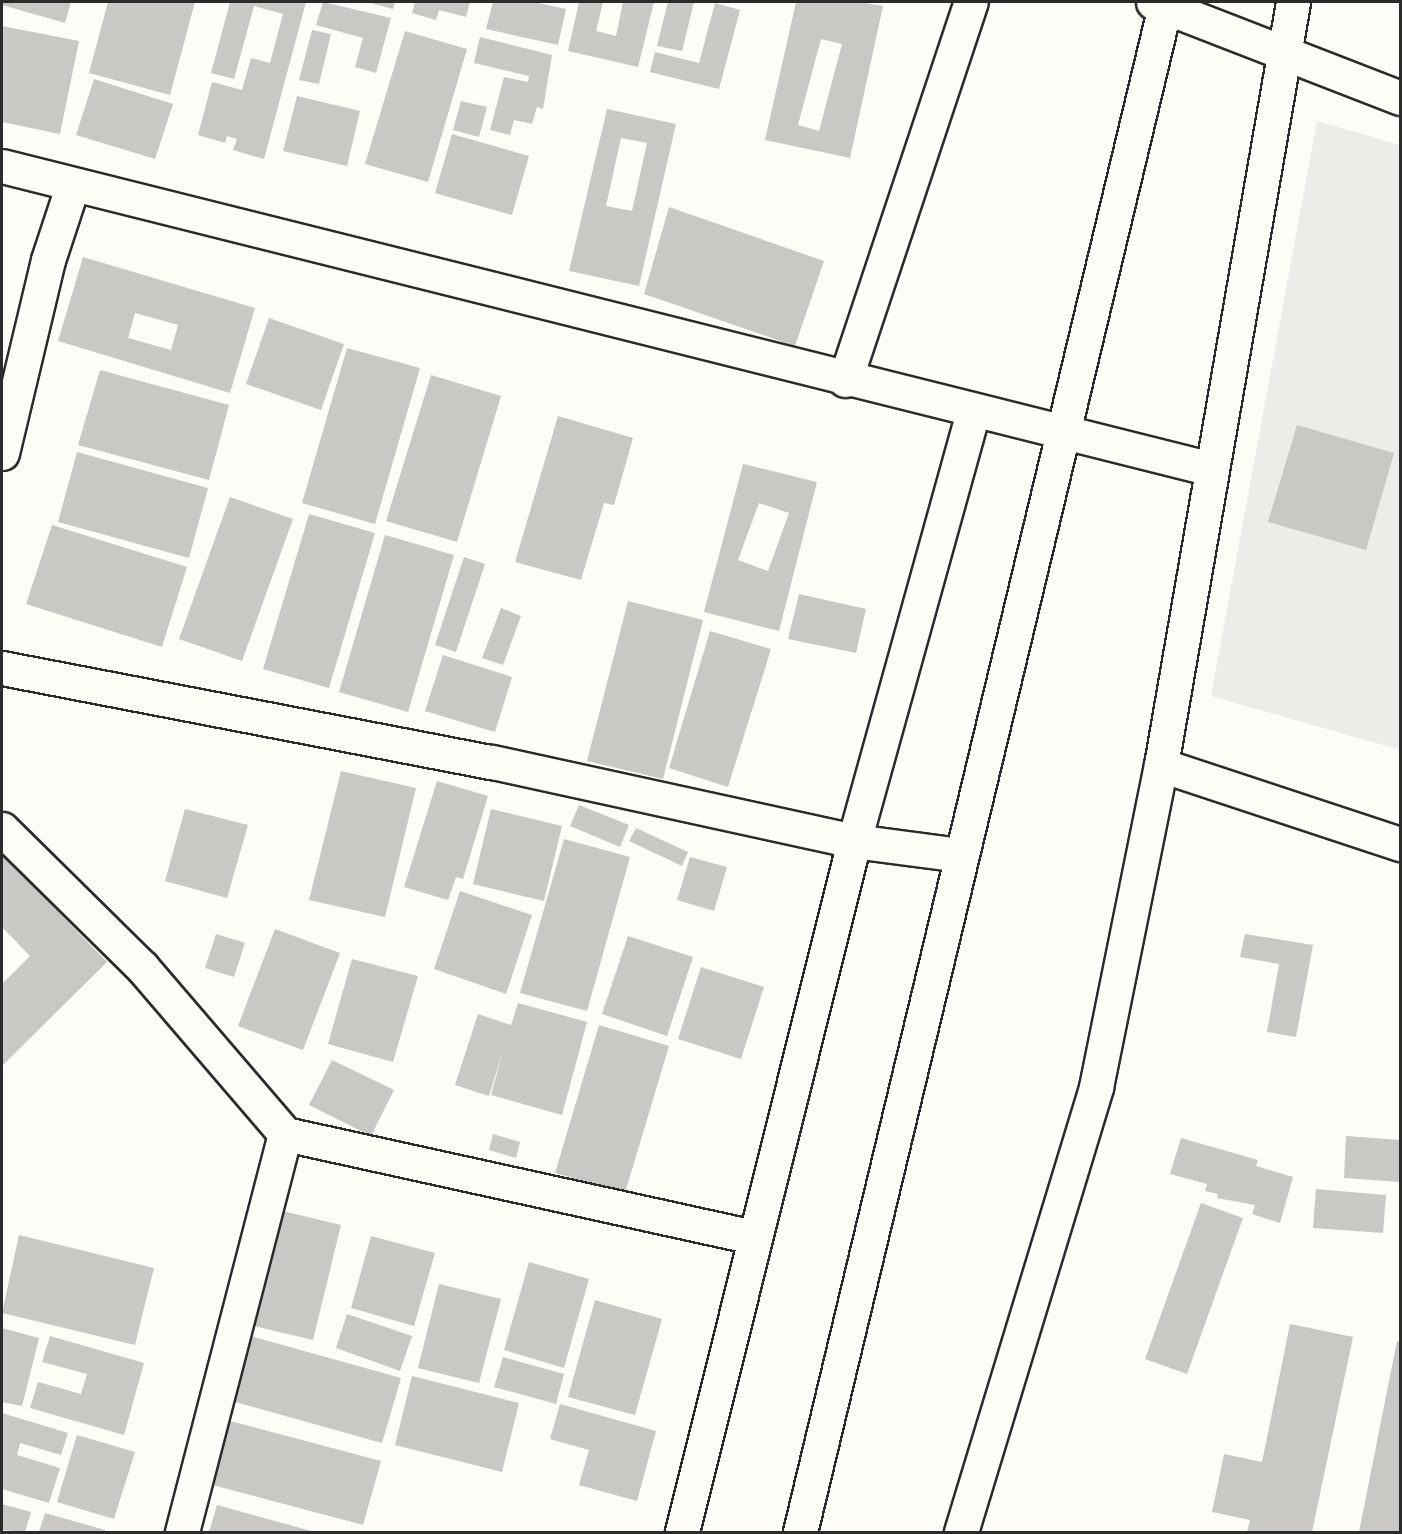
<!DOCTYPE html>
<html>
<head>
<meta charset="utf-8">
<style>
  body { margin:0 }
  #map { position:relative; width:1402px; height:1534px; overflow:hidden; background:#fdfcf7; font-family:"Gochi Hand",sans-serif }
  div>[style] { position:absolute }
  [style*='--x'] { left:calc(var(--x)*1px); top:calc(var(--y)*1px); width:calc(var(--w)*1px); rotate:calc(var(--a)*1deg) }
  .built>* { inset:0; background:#edece8 }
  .building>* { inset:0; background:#c9c8c4 }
  .roads { filter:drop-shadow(2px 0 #2b2b2b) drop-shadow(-2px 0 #2b2b2b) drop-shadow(0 2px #2b2b2b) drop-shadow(0 -2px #2b2b2b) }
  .minor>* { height:33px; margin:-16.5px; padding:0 16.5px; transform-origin:16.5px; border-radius:16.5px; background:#fdfcf7 }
  .major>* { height:33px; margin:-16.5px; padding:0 16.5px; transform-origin:16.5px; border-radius:16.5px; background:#fdfcf7 }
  span { translate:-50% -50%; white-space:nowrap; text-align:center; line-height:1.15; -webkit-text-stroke:4.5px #fdfcf7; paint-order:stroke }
  .frame { position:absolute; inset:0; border:3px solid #2b2b2b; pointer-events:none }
</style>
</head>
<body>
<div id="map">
  <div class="built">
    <i style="clip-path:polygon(1317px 121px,1400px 145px,1400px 750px,1211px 696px)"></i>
  </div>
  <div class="building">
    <i style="clip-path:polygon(2px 2px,71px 2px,65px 23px,2px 5px)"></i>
    <i style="clip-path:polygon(108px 2px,195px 2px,170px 95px,89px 73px)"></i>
    <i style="clip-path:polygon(230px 2px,306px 2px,264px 159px,233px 150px,237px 139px,227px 136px,225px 143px,198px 135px,212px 82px,242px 90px,251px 58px,270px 63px,283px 14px,254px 6px,234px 79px,211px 73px)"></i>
    <i style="clip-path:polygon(323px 2px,391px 18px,376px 73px,355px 67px,363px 38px,316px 25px)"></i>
    <i style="clip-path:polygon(367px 2px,395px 2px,393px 9px)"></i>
    <i style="clip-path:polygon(415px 2px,470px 2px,466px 17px,439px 10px,436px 20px,412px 13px)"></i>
    <i style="clip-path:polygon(493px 2px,534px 2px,566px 9px,558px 45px,486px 29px)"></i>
    <i style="clip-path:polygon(579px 2px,603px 2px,596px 31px,616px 36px,623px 2px,654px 2px,638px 67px,568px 51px)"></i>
    <i style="clip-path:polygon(668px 2px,694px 2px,682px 51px,657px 46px)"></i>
    <i style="clip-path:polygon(evenodd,796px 2px,860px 2px,883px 6px,850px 158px,765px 140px,796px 2px,821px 39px,842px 44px,819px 131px,798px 125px,821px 39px)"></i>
    <i style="clip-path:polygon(715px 3px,740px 10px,719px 89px,650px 72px,655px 52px,699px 63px)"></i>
    <i style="clip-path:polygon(2px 26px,79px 41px,60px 134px,2px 122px)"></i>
    <i style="clip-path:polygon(312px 30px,331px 34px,319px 84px,299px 80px)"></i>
    <i style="clip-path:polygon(405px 31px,467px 49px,428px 182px,365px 164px)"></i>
    <i style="clip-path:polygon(480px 37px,552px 55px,543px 109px,537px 107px,532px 124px,514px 120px,510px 135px,490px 130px,504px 77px,528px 82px,529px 76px,474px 63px)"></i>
    <i style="clip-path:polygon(94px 79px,173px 104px,155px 159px,76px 135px)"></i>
    <i style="clip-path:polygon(297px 96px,360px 111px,347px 166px,283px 151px)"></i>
    <i style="clip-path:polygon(461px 101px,487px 107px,479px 137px,453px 130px)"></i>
    <i style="clip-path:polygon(evenodd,607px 109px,676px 124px,639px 286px,569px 271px,607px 109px,621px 138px,647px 143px,632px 211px,606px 206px,621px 138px)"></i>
    <i style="clip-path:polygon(452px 134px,529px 156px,512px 215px,435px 193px)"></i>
    <i style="clip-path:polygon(669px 207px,824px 261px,795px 346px,644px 294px)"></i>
    <i style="clip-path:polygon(evenodd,83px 257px,255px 308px,230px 393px,58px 341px,83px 257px,135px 313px,178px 325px,171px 350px,128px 338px,135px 313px)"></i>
    <i style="clip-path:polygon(269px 318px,344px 344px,321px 410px,246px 384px)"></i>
    <i style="clip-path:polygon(347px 348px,420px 368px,375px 524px,302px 503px)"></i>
    <i style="clip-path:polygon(100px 370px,229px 405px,209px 480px,78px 445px)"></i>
    <i style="clip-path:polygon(431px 375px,501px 396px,457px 542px,386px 521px)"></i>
    <i style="clip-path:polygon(558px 416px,633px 438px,614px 505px,604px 503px,581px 580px,515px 562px)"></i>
    <i style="clip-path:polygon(1297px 425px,1394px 453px,1366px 550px,1268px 522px)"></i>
    <i style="clip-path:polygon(77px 452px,208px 488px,189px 558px,58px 522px)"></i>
    <i style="clip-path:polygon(evenodd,743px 464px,817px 482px,779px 631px,704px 612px,743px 464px,759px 503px,789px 513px,768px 571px,738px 560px,759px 503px)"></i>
    <i style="clip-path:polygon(230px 497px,293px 519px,242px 661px,179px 639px)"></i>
    <i style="clip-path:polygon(309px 514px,375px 533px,329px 688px,263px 669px)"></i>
    <i style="clip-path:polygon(52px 525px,187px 567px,162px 647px,26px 604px)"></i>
    <i style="clip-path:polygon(385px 535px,454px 555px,408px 712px,339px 692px)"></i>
    <i style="clip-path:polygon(464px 557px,485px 564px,456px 652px,435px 645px)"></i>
    <i style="clip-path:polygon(799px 594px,866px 609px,856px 653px,788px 639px)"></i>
    <i style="clip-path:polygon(628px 601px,703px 620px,663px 779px,587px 761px)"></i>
    <i style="clip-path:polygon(501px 608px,521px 616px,503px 665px,482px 658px)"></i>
    <i style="clip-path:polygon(710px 631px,771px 649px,728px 787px,669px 768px)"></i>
    <i style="clip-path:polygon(443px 655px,512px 677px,495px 732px,425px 711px)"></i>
    <i style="clip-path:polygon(341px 771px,416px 788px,385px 917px,309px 900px)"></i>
    <i style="clip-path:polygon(437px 781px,488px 796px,463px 879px,456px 877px,448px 900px,404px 887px)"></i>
    <i style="clip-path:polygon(579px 805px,629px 825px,620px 847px,570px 826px)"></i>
    <i style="clip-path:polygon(185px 809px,248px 825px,227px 898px,165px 881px)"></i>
    <i style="clip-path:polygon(491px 809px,562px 826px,544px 901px,473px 884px)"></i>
    <i style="clip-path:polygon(636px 828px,688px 852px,682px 866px,629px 841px)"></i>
    <i style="clip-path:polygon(564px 839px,630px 857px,587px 1011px,520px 993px)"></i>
    <i style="clip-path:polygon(2px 854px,107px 962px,2px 1066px,2px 984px,30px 956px,2px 927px)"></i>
    <i style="clip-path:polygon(690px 857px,727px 867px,714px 911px,677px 900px)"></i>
    <i style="clip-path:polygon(460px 891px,532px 915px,506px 994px,434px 969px)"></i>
    <i style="clip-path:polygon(275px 929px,340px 953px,303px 1050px,238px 1026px)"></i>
    <i style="clip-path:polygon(216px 934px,245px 943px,234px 977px,205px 968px)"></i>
    <i style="clip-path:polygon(1245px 934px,1313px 945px,1296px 1037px,1267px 1032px,1279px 964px,1240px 957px)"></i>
    <i style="clip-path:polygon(628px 936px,693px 957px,667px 1036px,602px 1014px)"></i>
    <i style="clip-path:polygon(352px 959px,418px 976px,393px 1062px,328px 1044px)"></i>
    <i style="clip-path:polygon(701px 967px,764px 987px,741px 1059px,678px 1039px)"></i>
    <i style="clip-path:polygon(518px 1003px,587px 1022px,562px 1115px,491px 1095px,503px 1051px,489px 1096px,455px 1085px,478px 1014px,511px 1025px)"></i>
    <i style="clip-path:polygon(599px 1025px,669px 1046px,625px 1193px,555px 1173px)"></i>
    <i style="clip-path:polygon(332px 1060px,394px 1090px,371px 1136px,309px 1105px)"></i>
    <i style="clip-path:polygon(493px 1134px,520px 1142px,516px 1158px,489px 1150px)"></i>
    <i style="clip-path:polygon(1346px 1136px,1400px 1140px,1400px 1182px,1344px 1178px)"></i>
    <i style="clip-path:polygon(1181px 1138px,1258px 1160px,1256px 1166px,1293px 1177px,1280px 1223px,1252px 1214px,1255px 1205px,1217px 1198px,1218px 1194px,1205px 1191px,1207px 1184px,1170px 1174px)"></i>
    <i style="clip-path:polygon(1316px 1189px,1386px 1195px,1383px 1233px,1313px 1228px)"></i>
    <i style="clip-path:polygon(1201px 1203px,1243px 1218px,1187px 1374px,1145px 1359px)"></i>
    <i style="clip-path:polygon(274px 1209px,341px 1225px,313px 1340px,246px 1324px)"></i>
    <i style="clip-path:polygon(19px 1235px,154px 1268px,135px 1345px,2px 1313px)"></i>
    <i style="clip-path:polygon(371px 1236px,435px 1253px,414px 1326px,351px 1308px)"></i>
    <i style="clip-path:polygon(529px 1262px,589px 1279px,564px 1368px,504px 1350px)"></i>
    <i style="clip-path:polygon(439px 1284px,501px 1299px,479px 1383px,418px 1368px)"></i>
    <i style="clip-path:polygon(595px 1300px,662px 1319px,635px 1415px,568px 1397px)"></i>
    <i style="clip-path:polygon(347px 1314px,412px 1336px,400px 1371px,336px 1348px)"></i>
    <i style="clip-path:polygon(1290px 1324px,1353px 1337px,1312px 1532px,1247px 1532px,1250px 1520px,1212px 1512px,1224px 1454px,1262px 1462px)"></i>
    <i style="clip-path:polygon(2px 1328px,39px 1338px,22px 1406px,2px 1402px)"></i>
    <i style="clip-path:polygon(247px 1335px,401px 1378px,382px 1443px,228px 1400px)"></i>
    <i style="clip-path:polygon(50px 1336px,144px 1363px,124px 1435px,30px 1408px,38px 1382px,81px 1394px,87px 1374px,42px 1362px)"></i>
    <i style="clip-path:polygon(1397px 1341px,1400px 1342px,1400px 1532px,1359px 1532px)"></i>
    <i style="clip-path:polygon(503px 1357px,564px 1374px,556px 1404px,494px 1387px)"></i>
    <i style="clip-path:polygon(412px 1376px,519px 1403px,502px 1472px,395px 1445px)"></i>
    <i style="clip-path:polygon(560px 1404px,656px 1431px,637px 1501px,579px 1485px,589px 1450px,550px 1439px)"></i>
    <i style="clip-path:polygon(2px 1413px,68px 1433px,61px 1455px,20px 1443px,17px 1455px,60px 1468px,49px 1503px,2px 1489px)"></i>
    <i style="clip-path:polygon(223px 1419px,381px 1461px,363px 1525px,205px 1483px)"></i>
    <i style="clip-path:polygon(77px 1435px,135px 1452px,114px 1519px,57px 1502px)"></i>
    <i style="clip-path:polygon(2px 1504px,31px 1512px,25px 1532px,2px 1530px)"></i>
    <i style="clip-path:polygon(217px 1505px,315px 1532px,209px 1532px)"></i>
    <i style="clip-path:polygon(45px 1513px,105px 1530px,105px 1532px,39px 1532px)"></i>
  </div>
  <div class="roads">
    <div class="minor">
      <i style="--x:1153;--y:2;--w:265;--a:21.2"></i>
      <i style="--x:2;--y:166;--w:1247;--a:14.06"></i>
      <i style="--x:845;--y:380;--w:398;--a:-71.6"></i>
      <i style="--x:2;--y:453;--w:198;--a:-76.6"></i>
      <i style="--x:48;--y:260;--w:77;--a:-71.8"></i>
      <i style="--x:2;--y:668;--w:499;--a:10.9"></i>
      <i style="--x:492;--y:762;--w:371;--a:12.3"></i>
      <i style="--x:854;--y:841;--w:108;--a:7.5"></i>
      <i style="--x:1161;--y:765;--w:252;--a:18.3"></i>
      <i style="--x:2;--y:829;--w:197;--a:44.6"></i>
      <i style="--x:142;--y:967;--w:220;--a:49.4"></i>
      <i style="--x:182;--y:1532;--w:411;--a:-75.5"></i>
      <i style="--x:285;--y:1134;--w:480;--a:12.4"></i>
      <i style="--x:682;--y:1532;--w:712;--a:-76.02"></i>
      <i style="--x:854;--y:841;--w:446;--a:-74.5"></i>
      <i style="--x:961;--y:1532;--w:465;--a:-73.1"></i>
      <i style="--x:1096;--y:1087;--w:328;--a:-78.6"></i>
      <i style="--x:1161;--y:765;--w:774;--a:-80.18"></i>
    </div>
    <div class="major">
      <i style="--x:800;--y:1532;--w:1573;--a:-76.55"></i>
    </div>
  </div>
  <div class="frame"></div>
</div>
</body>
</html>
